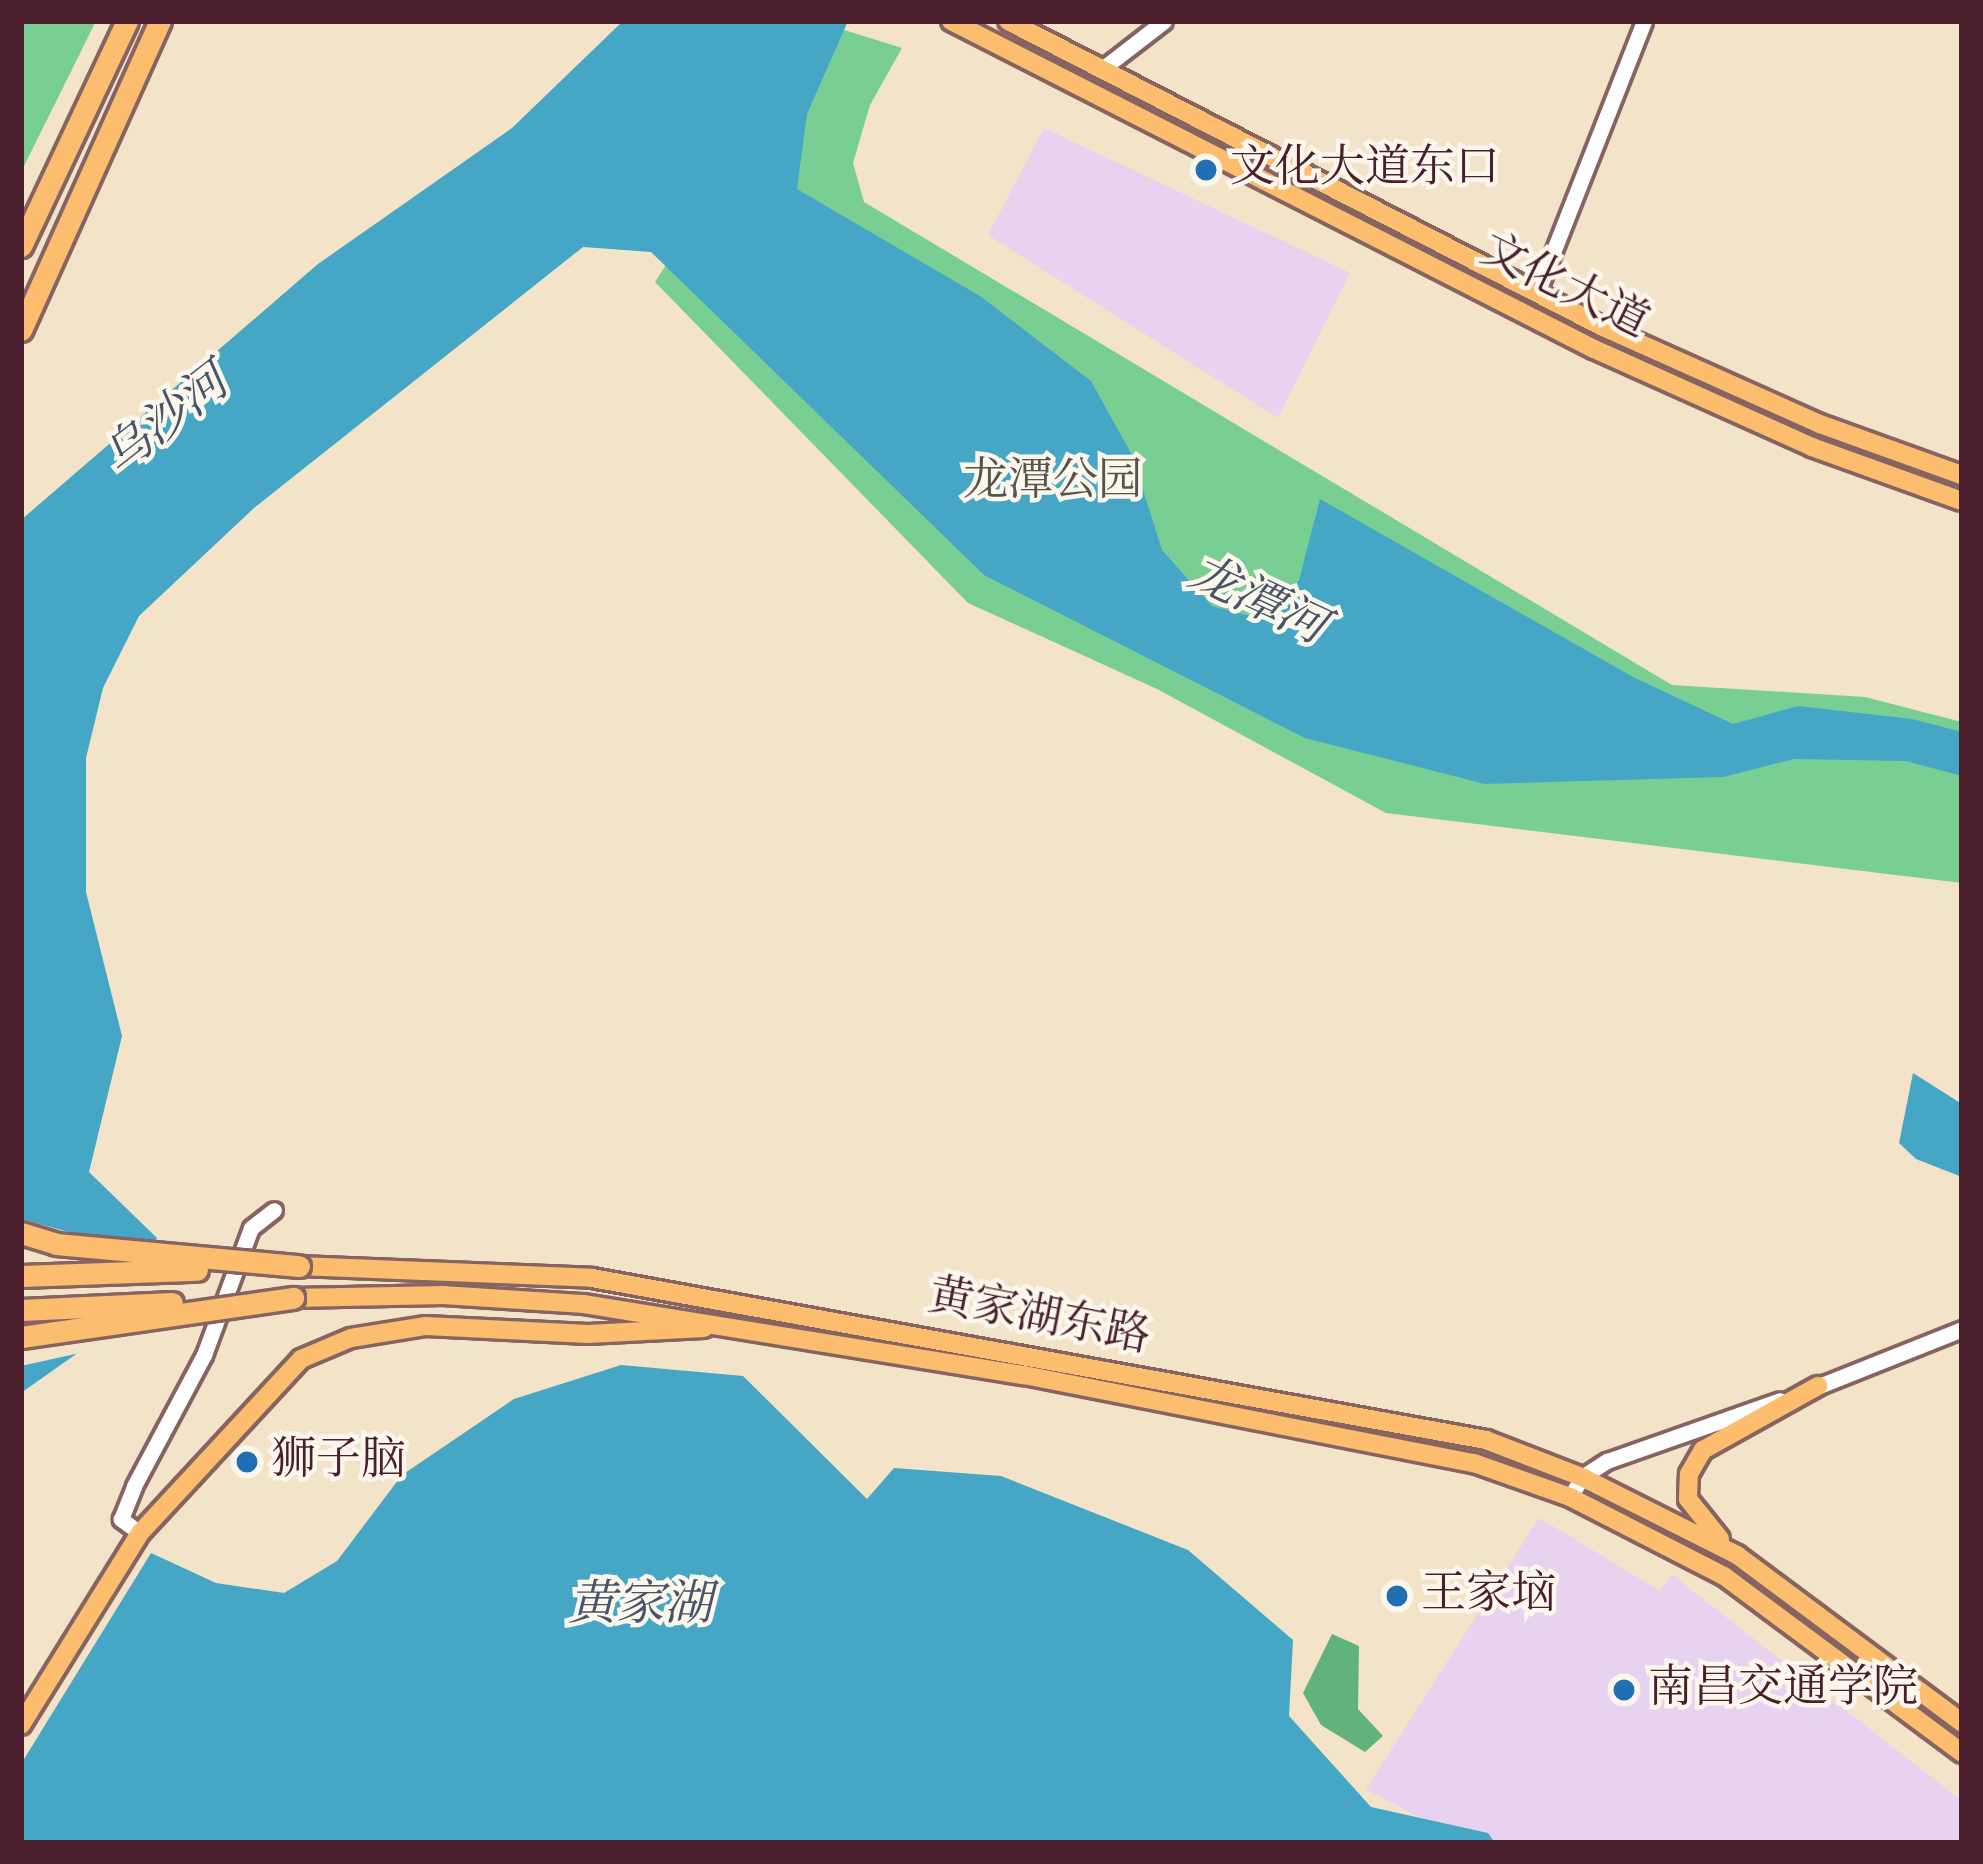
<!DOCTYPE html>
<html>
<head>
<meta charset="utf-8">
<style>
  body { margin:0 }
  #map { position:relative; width:1983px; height:1864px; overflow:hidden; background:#f3e3c8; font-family:Vollkorn,"Noto Serif SC",serif }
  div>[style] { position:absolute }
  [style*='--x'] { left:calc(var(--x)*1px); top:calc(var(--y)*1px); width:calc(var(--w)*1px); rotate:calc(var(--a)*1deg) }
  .built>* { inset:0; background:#e7d2ef }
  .green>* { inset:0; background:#79cf93 }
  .forest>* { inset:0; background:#62b27d }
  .water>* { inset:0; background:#45a7c5 }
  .pier>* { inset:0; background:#f3e3c8 }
  .roads { filter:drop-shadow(3px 0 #856462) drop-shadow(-3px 0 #856462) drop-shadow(0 3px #856462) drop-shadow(0 -3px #856462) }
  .minor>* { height:15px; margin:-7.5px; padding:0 7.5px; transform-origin:7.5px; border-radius:7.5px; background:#fff }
  .major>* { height:18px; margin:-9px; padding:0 9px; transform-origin:9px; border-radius:9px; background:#fcbd6f }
  .highway>* { height:21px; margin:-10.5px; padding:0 10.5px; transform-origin:10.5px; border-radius:10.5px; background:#fcbd6f }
  .bridges { filter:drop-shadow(3px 0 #856462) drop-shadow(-3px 0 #856462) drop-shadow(0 3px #856462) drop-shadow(0 -3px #856462) }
  .highway-bridge>* { height:21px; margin:-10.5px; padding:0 10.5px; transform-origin:10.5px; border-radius:10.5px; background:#fcbd6f }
  .dots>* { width:33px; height:33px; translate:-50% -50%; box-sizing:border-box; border:6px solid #fbf7ec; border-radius:50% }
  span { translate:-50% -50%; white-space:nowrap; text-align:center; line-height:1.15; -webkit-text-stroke:9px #fbf7ec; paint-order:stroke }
  .poi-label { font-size:45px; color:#4a1f2b }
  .left { translate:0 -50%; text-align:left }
  .street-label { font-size:45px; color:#4a1f2b }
  .park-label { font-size:45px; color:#58544a }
  .water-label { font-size:48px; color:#485569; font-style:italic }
  .frame { position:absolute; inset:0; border:24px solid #4a1f2b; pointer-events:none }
</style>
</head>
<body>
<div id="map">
  <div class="built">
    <i style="clip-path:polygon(1044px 128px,1350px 273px,1278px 418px,988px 235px)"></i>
    <i style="clip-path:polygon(1539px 1518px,1660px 1591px,1672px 1575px,1962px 1801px,1962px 1843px,1468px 1843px,1366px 1789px)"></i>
  </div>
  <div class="green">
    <i style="clip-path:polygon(21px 21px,96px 21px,21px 172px)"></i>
    <i style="clip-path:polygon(822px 23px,902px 48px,870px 105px,853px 163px,864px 202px,1672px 685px,1865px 697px,1962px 722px,1962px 883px,1386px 813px,1157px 689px,968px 603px,655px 282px)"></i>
  </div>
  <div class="forest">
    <i style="clip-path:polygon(1332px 1634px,1359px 1646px,1358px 1709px,1383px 1736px,1365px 1752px,1321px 1725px,1303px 1693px)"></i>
  </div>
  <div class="water">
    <i style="clip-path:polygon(623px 21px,848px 21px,807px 114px,797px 189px,980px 296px,1091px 381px,1132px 455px,1162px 550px,1212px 606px,1266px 620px,1299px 580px,1320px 499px,1633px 677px,1733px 724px,1798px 706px,1912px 719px,1962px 732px,1962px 776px,1906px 761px,1794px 759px,1723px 777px,1485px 784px,1305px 738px,984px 575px,651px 252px,583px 247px,254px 508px,139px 616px,103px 688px,86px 758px,86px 892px,122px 1036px,89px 1172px,157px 1238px,113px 1328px,21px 1393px,21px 520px,318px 264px,512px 128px)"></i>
    <i style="clip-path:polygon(1913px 1073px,1962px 1104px,1962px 1177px,1916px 1159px,1899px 1143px)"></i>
    <i style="clip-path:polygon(621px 1365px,743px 1376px,867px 1499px,894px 1468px,1001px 1476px,1188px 1550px,1293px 1640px,1289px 1716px,1371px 1807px,1488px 1833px,1495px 1843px,21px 1843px,21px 1764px,151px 1553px,216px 1583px,284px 1593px,337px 1561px,402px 1475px,514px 1399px)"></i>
  </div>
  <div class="pier">
    <i style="clip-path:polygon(21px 1219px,113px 1244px,160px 1246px,117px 1333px,93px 1350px,21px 1366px)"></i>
  </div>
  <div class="roads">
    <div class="minor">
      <i style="--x:1102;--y:69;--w:78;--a:-37.7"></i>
      <i style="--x:1537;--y:293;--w:292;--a:-68.5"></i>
      <i style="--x:1809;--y:1390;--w:165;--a:-21.7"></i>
      <i style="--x:1570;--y:1497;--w:23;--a:-59"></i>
      <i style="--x:1582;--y:1477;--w:30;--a:-33"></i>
      <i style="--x:1607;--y:1461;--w:183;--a:-19.4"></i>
      <i style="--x:140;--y:1533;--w:24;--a:-144"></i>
      <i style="--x:121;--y:1519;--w:35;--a:-68"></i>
      <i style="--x:134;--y:1486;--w:149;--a:-61.9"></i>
      <i style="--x:204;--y:1355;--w:135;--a:-69.7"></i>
      <i style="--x:251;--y:1228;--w:29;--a:-38"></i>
    </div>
    <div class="major">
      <i style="--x:951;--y:21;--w:722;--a:27.03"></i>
      <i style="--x:1594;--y:349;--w:239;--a:24.2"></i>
      <i style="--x:1812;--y:447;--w:159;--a:19.8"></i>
      <i style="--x:1008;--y:21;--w:669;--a:27.22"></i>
      <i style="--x:1603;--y:327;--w:238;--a:24.1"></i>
      <i style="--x:1820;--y:424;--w:151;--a:19.8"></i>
      <i style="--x:299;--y:1266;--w:293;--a:2.3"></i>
      <i style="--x:592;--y:1278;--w:909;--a:10.27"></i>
      <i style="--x:1486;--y:1440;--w:103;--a:21.1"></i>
      <i style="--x:1582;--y:1477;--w:174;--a:26.7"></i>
      <i style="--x:1737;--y:1555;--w:281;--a:36.7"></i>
      <i style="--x:293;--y:1298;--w:151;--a:-1.1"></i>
      <i style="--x:444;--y:1295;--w:140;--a:3.7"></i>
      <i style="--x:584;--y:1304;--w:446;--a:9.2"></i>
      <i style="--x:1024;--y:1375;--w:459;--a:11.1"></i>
      <i style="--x:1474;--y:1463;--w:102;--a:19.5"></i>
      <i style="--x:1570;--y:1497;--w:173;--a:27.2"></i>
      <i style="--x:1724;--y:1576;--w:297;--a:36.6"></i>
      <i style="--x:1720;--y:1539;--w:51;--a:-128.7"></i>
      <i style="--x:1688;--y:1499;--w:25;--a:-88"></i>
      <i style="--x:1689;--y:1474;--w:28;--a:-60"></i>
      <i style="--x:1703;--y:1450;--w:132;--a:-29.1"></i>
      <i style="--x:21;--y:1725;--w:226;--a:-58.2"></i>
      <i style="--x:140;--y:1533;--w:237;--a:-47.2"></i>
      <i style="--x:301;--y:1359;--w:54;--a:-22.8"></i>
      <i style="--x:351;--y:1338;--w:76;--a:-9.1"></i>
      <i style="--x:426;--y:1326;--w:162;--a:2.8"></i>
      <i style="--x:588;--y:1334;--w:116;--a:-3"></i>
    </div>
    <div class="highway">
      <i style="--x:21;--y:246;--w:249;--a:-64.8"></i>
      <i style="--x:21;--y:330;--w:339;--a:-65.8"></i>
    </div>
  </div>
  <div class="bridges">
    <div class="highway-bridge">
      <i style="--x:21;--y:1233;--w:37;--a:17"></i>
      <i style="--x:56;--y:1244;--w:244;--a:5.2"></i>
      <i style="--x:21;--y:1276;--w:176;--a:-2"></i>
      <i style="--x:21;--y:1310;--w:151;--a:-2.7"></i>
      <i style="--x:21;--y:1337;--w:275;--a:-8.2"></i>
    </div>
  </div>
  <div class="dots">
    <i style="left:1206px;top:170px;background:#1f6fb2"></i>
    <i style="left:247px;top:1462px;background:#1f6fb2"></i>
    <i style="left:1397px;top:1596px;background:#1f6fb2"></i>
    <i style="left:1624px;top:1690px;background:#1f6fb2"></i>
  </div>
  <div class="poi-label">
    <span class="left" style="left:1230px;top:170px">文化大道东口</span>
    <span class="left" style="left:271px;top:1462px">狮子脑</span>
    <span class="left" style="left:1421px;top:1596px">王家垴</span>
    <span class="left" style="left:1648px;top:1690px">南昌交通学院</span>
  </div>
  <div class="street-label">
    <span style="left:1564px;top:288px;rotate:26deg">文化大道</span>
    <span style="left:1039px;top:1318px;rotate:11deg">黄家湖东路</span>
  </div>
  <div class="park-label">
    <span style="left:1053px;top:483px">龙潭公园</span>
  </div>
  <div class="water-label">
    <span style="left:167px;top:422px;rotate:-38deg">乌沙河</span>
    <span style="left:1257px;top:602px;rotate:25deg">龙潭河</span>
    <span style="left:640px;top:1607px">黄家湖</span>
  </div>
  <div class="frame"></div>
</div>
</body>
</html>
